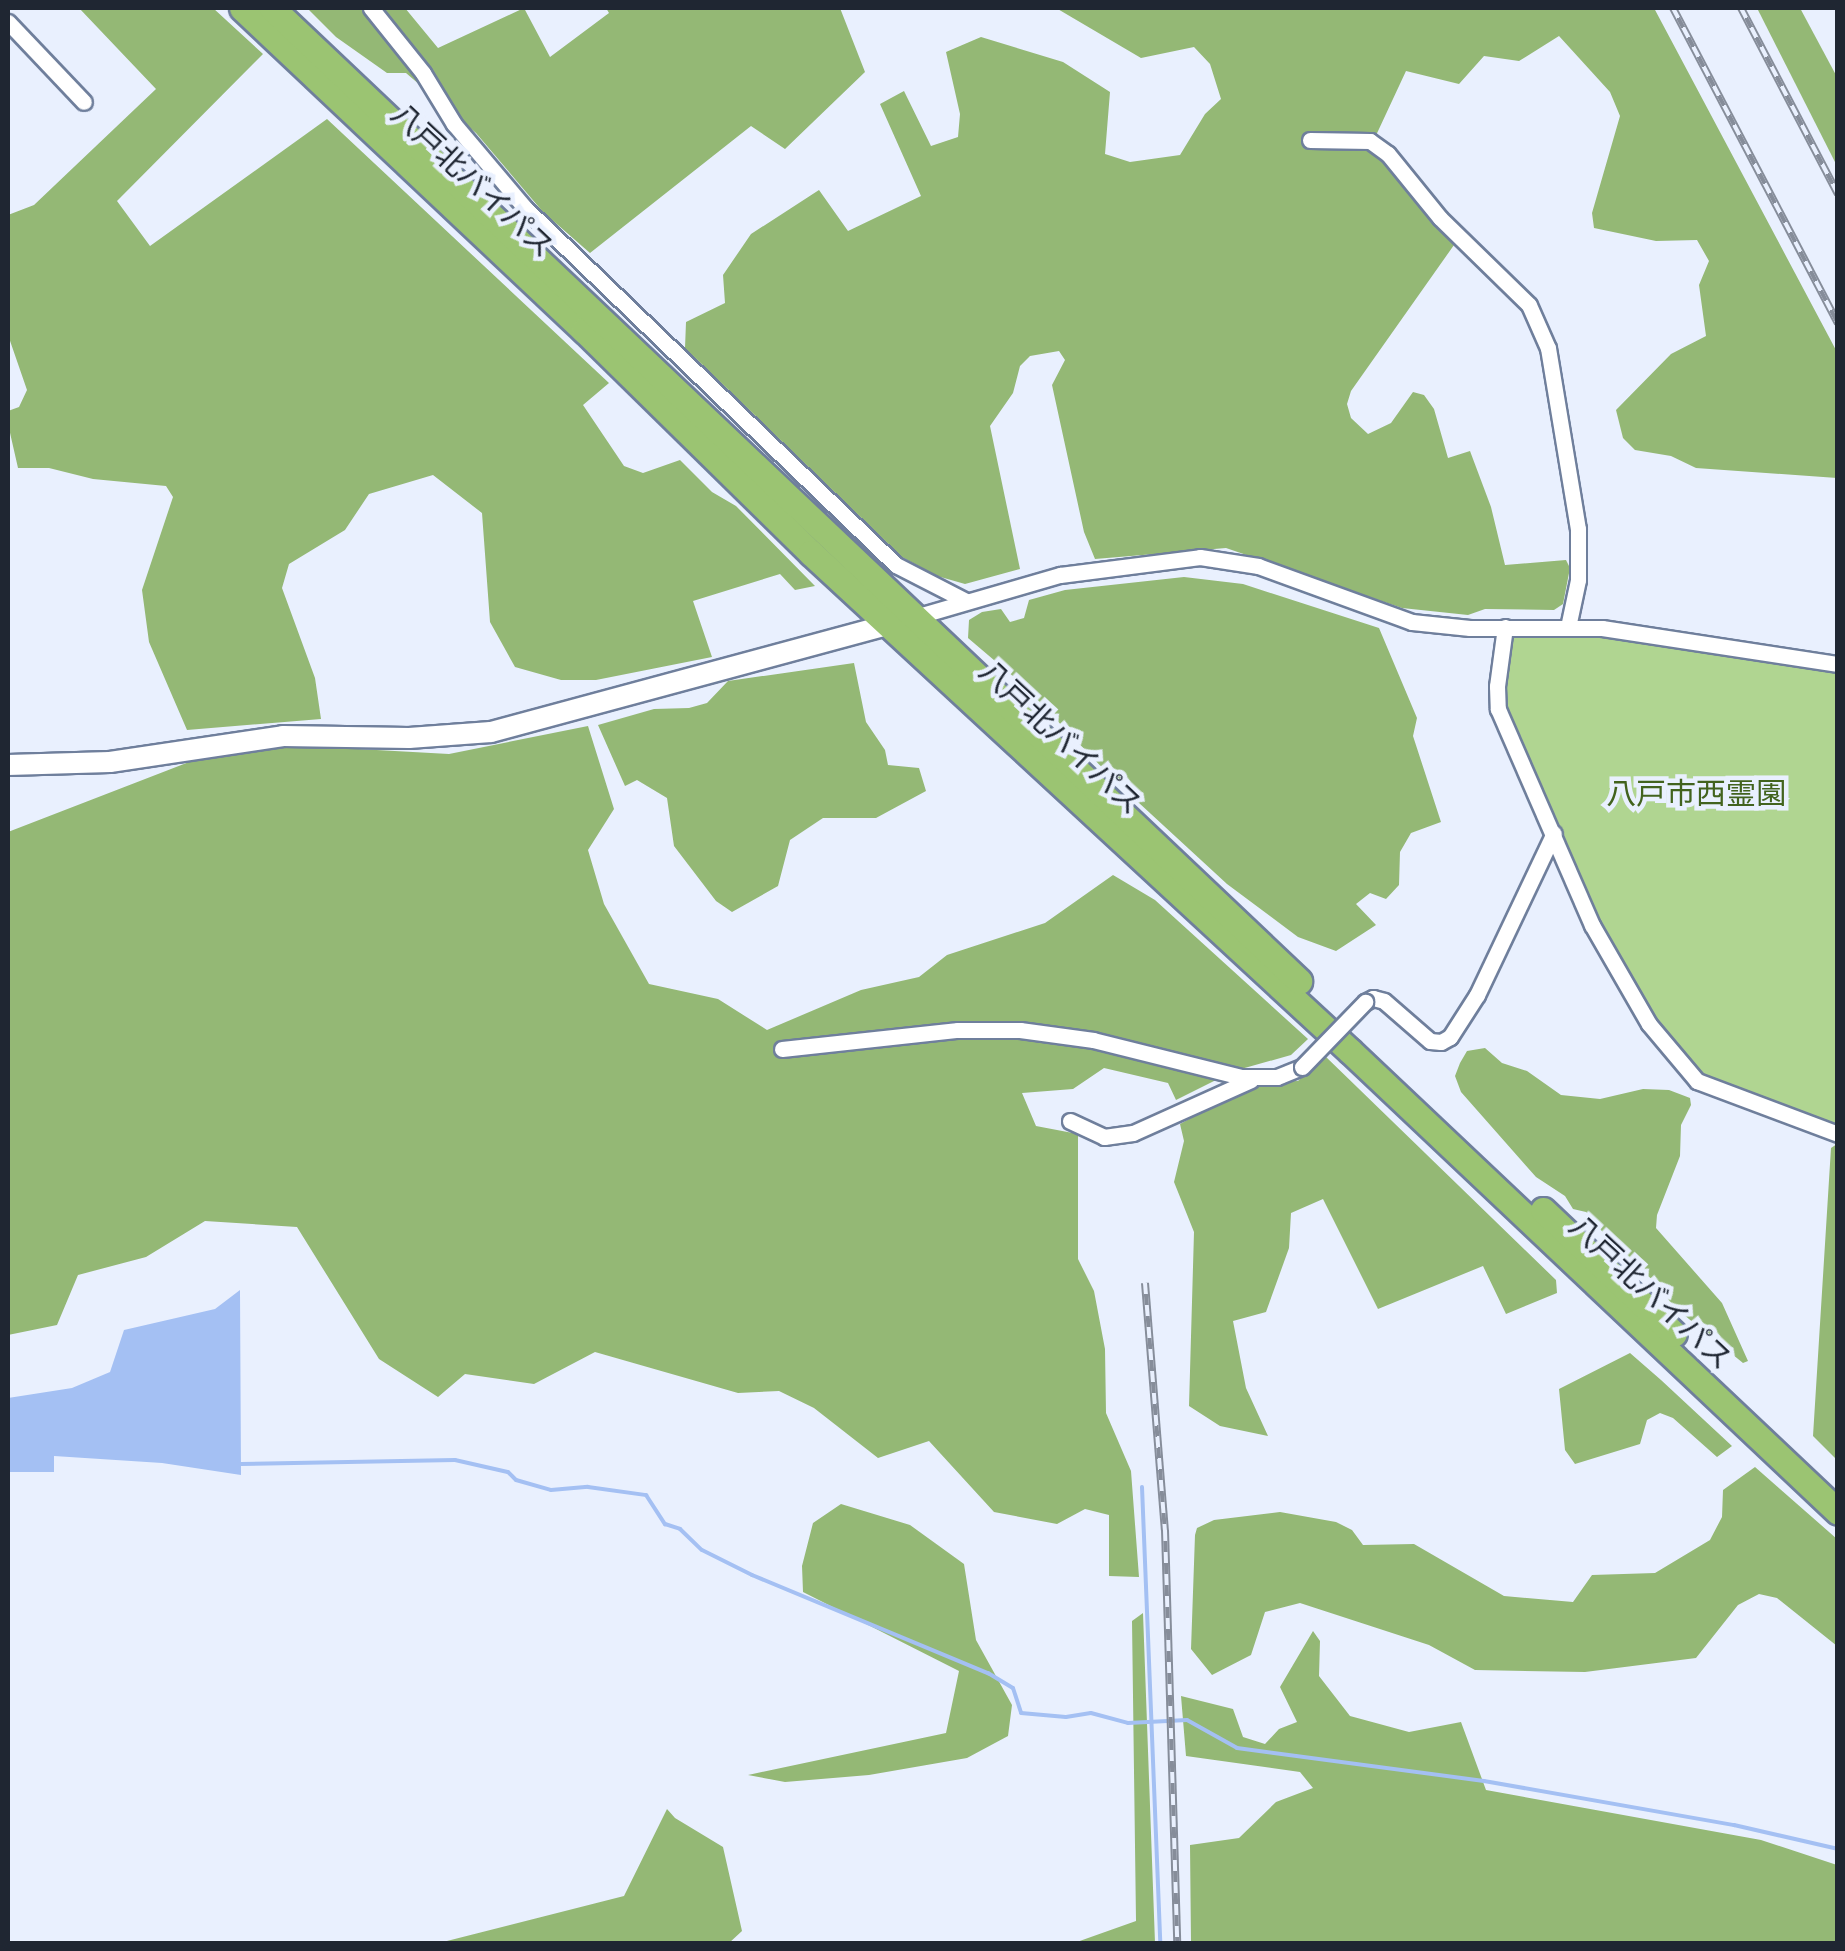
<!DOCTYPE html>
<html>
<head>
<meta charset="utf-8">
<style>
  body { margin:0 }
  #map { position:relative; width:1845px; height:1951px; overflow:hidden; background:#e9f0fe; font-family:Mulish,"Noto Sans JP",sans-serif }
  div>[style] { position:absolute }
  [style*='--x'] { left:calc(var(--x)*1px); top:calc(var(--y)*1px); width:calc(var(--w)*1px); rotate:calc(var(--a)*1deg) }
  .green>* { inset:0; background:#b0d591 }
  .forest>* { inset:0; background:#94b875 }
  .water>* { inset:0; background:#a4c0f3 }
  .stream>* { height:4px; margin:-2px; padding:0 2px; transform-origin:2px; border-radius:2px; background:#a4c0f3 }
  .roads { filter:drop-shadow(2px 0 #6f7f9c) drop-shadow(-2px 0 #6f7f9c) drop-shadow(0 2px #6f7f9c) drop-shadow(0 -2px #6f7f9c) }
  .minor>* { height:15px; margin:-7.5px; padding:0 7.5px; transform-origin:7.5px; border-radius:7.5px; background:#fff }
  .tertiary>* { height:20px; margin:-10px; padding:0 10px; transform-origin:10px; border-radius:10px; background:#fff }
  .trunk>* { height:25px; margin:-12.5px; padding:0 12.5px; transform-origin:12.5px; border-radius:12.5px; background:#9bc472 }
  .rail>* { height:8px; margin-top:-4px; transform-origin:0; background:repeating-linear-gradient(90deg,#e9f0fe 0 11px,#868d9a 0 22px); box-sizing:border-box; border-block:2px solid #868d9a }
  .bridges { filter:drop-shadow(2px 0 #6f7f9c) drop-shadow(-2px 0 #6f7f9c) drop-shadow(0 2px #6f7f9c) drop-shadow(0 -2px #6f7f9c) }
  .minor-bridge>* { height:15px; margin:-7.5px; padding:0 7.5px; transform-origin:7.5px; border-radius:7.5px; background:#fff }
  span { translate:-50% -50%; white-space:nowrap; text-align:center; line-height:1.15; -webkit-text-stroke:9px #e9f0fe; paint-order:stroke }
  .street-label { font-size:30px; color:#1f2632 }
  .park-label { font-size:30px; color:#42631e }
  .frame { position:absolute; inset:0; border:10px solid #1f2632; pointer-events:none }
</style>
</head>
<body>
<div id="map">
  <div class="green">
    <i style="clip-path:polygon(1509px 634px,1629px 639px,1837px 672px,1837px 1131px,1693px 1074px,1619px 967px,1501px 704px)"></i>
  </div>
  <div class="forest">
    <i style="clip-path:polygon(79px 8px,213px 8px,263px 54px,117px 201px,150px 246px,327px 119px,609px 383px,583px 405px,624px 466px,643px 473px,680px 460px,712px 492px,736px 506px,815px 586px,795px 590px,780px 574px,693px 601px,712px 657px,596px 680px,561px 680px,515px 667px,490px 622px,482px 513px,433px 475px,369px 494px,345px 530px,289px 564px,282px 588px,315px 678px,321px 719px,187px 730px,149px 642px,142px 590px,173px 497px,166px 486px,93px 479px,49px 468px,18px 468px,8px 424px,8px 411px,19px 407px,27px 390px,8px 335px,8px 215px,34px 205px,156px 89px)"></i>
    <i style="clip-path:polygon(307px 8px,405px 8px,438px 48px,524px 8px,550px 57px,609px 13px,606px 8px,840px 8px,865px 72px,785px 149px,751px 126px,590px 253px,543px 212px,476px 133px,406px 73px,387px 73px,336px 37px)"></i>
    <i style="clip-path:polygon(1056px 8px,1654px 8px,1837px 352px,1837px 478px,1696px 468px,1671px 456px,1635px 450px,1623px 438px,1616px 410px,1671px 354px,1706px 336px,1699px 285px,1709px 261px,1697px 240px,1656px 241px,1594px 228px,1592px 213px,1620px 116px,1610px 92px,1559px 36px,1519px 61px,1484px 56px,1459px 84px,1406px 71px,1372px 144px,1454px 245px,1351px 391px,1347px 404px,1351px 418px,1368px 434px,1391px 423px,1413px 392px,1424px 395px,1434px 409px,1448px 458px,1470px 451px,1491px 507px,1505px 565px,1566px 560px,1570px 568px,1563px 604px,1554px 610px,1485px 609px,1468px 615px,1402px 608px,1226px 548px,1095px 559px,1084px 532px,1052px 385px,1065px 360px,1059px 351px,1030px 356px,1020px 366px,1013px 393px,990px 426px,1020px 569px,965px 584px,937px 576px,902px 557px,685px 348px,686px 322px,725px 303px,723px 275px,751px 234px,819px 190px,848px 231px,921px 196px,880px 104px,904px 91px,931px 146px,958px 137px,960px 114px,946px 52px,981px 37px,1063px 62px,1110px 92px,1105px 154px,1130px 162px,1180px 155px,1205px 114px,1221px 99px,1210px 64px,1194px 47px,1141px 58px)"></i>
    <i style="clip-path:polygon(1757px 8px,1800px 8px,1837px 77px,1837px 166px)"></i>
    <i style="clip-path:polygon(1184px 577px,1243px 584px,1379px 628px,1417px 718px,1413px 736px,1441px 822px,1411px 833px,1400px 852px,1399px 885px,1386px 899px,1370px 893px,1356px 904px,1376px 925px,1336px 951px,1298px 937px,1227px 884px,1113px 779px,1021px 683px,968px 638px,969px 620px,982px 612px,1001px 609px,1010px 622px,1024px 618px,1029px 600px,1065px 590px)"></i>
    <i style="clip-path:polygon(854px 663px,866px 722px,885px 750px,888px 765px,919px 768px,926px 791px,876px 818px,823px 818px,790px 840px,778px 886px,732px 912px,716px 901px,674px 846px,667px 798px,637px 780px,625px 786px,598px 725px,654px 709px,689px 708px,707px 703px,728px 681px)"></i>
    <i style="clip-path:polygon(588px 726px,614px 809px,588px 850px,604px 904px,649px 984px,718px 999px,767px 1030px,861px 990px,919px 977px,947px 955px,1045px 923px,1113px 875px,1155px 900px,1308px 1039px,1291px 1055px,1234px 1071px,1176px 1100px,1168px 1083px,1104px 1068px,1073px 1089px,1022px 1093px,1036px 1126px,1078px 1134px,1078px 1259px,1094px 1291px,1105px 1349px,1106px 1413px,1131px 1471px,1139px 1577px,1109px 1576px,1109px 1515px,1085px 1509px,1057px 1524px,994px 1512px,929px 1441px,878px 1458px,814px 1408px,779px 1391px,738px 1393px,595px 1352px,534px 1384px,465px 1374px,438px 1397px,379px 1359px,297px 1227px,205px 1221px,146px 1257px,78px 1275px,57px 1325px,8px 1335px,8px 832px,202px 757px,286px 745px,449px 754px)"></i>
    <i style="clip-path:polygon(1485px 1048px,1502px 1063px,1527px 1071px,1561px 1095px,1600px 1099px,1643px 1089px,1669px 1090px,1690px 1098px,1691px 1105px,1681px 1125px,1680px 1156px,1657px 1215px,1656px 1228px,1722px 1303px,1748px 1361px,1743px 1363px,1673px 1306px,1656px 1282px,1626px 1260px,1586px 1212px,1573px 1209px,1565px 1196px,1536px 1177px,1461px 1092px,1455px 1076px,1460px 1063px,1467px 1051px)"></i>
    <i style="clip-path:polygon(1324px 1055px,1556px 1280px,1557px 1293px,1506px 1314px,1483px 1266px,1378px 1309px,1323px 1199px,1291px 1213px,1289px 1248px,1266px 1312px,1233px 1321px,1246px 1388px,1268px 1436px,1220px 1426px,1189px 1406px,1194px 1232px,1174px 1182px,1184px 1141px,1180px 1124px,1258px 1082px,1298px 1081px)"></i>
    <i style="clip-path:polygon(1837px 1144px,1837px 1460px,1813px 1436px,1831px 1148px)"></i>
    <i style="clip-path:polygon(1630px 1353px,1661px 1380px,1732px 1446px,1717px 1457px,1673px 1418px,1660px 1413px,1647px 1420px,1640px 1444px,1575px 1464px,1565px 1450px,1559px 1389px)"></i>
    <i style="clip-path:polygon(1755px 1467px,1837px 1539px,1837px 1646px,1777px 1598px,1759px 1594px,1738px 1605px,1696px 1658px,1585px 1672px,1475px 1670px,1429px 1645px,1300px 1603px,1265px 1612px,1251px 1655px,1212px 1675px,1191px 1649px,1195px 1535px,1197px 1528px,1214px 1520px,1280px 1512px,1336px 1522px,1352px 1530px,1363px 1545px,1414px 1544px,1504px 1596px,1573px 1602px,1592px 1575px,1655px 1573px,1710px 1540px,1722px 1517px,1723px 1490px)"></i>
    <i style="clip-path:polygon(841px 1504px,910px 1525px,964px 1564px,976px 1640px,1012px 1705px,1008px 1736px,967px 1758px,869px 1775px,785px 1782px,748px 1775px,946px 1733px,959px 1671px,803px 1592px,802px 1566px,813px 1523px)"></i>
    <i style="clip-path:polygon(1143px 1613px,1155px 1943px,1074px 1943px,1136px 1921px,1132px 1621px)"></i>
    <i style="clip-path:polygon(1313px 1631px,1320px 1641px,1319px 1676px,1350px 1716px,1409px 1732px,1461px 1722px,1486px 1790px,1761px 1840px,1837px 1865px,1837px 1943px,1191px 1943px,1190px 1845px,1239px 1838px,1276px 1802px,1313px 1788px,1300px 1772px,1186px 1756px,1181px 1696px,1233px 1709px,1243px 1737px,1265px 1744px,1279px 1729px,1297px 1722px,1280px 1687px)"></i>
    <i style="clip-path:polygon(667px 1809px,675px 1818px,723px 1847px,742px 1931px,729px 1943px,439px 1943px,624px 1896px)"></i>
  </div>
  <div class="water">
    <i style="clip-path:polygon(240px 1290px,241px 1475px,162px 1463px,54px 1456px,54px 1472px,8px 1472px,8px 1398px,72px 1388px,110px 1372px,124px 1330px,215px 1309px)"></i>
  </div>
  <div class="stream">
    <i style="--x:241;--y:1464;--w:214;--a:-1.1"></i>
    <i style="--x:455;--y:1460;--w:54;--a:12.8"></i>
    <i style="--x:508;--y:1472;--w:11;--a:45"></i>
    <i style="--x:516;--y:1480;--w:36;--a:16"></i>
    <i style="--x:551;--y:1490;--w:37;--a:-5"></i>
    <i style="--x:588;--y:1487;--w:59;--a:7.9"></i>
    <i style="--x:646;--y:1495;--w:35;--a:57"></i>
    <i style="--x:665;--y:1524;--w:16;--a:18"></i>
    <i style="--x:680;--y:1529;--w:30;--a:44"></i>
    <i style="--x:702;--y:1550;--w:56;--a:26.6"></i>
    <i style="--x:752;--y:1575;--w:256;--a:22.6"></i>
    <i style="--x:988;--y:1673;--w:29;--a:31"></i>
    <i style="--x:1013;--y:1688;--w:26;--a:72"></i>
    <i style="--x:1021;--y:1713;--w:45;--a:5.1"></i>
    <i style="--x:1066;--y:1717;--w:25;--a:-9"></i>
    <i style="--x:1091;--y:1713;--w:38;--a:15"></i>
    <i style="--x:1128;--y:1723;--w:59;--a:-2.9"></i>
    <i style="--x:1187;--y:1720;--w:57;--a:29.2"></i>
    <i style="--x:1237;--y:1748;--w:249;--a:7.6"></i>
    <i style="--x:1484;--y:1781;--w:254;--a:10"></i>
    <i style="--x:1734;--y:1825;--w:107;--a:13"></i>
    <i style="--x:1142;--y:1487;--w:457;--a:87.7"></i>
  </div>
  <div class="roads">
    <div class="minor">
      <i style="--x:371;--y:8;--w:83;--a:51.3"></i>
      <i style="--x:423;--y:73;--w:60;--a:58.7"></i>
      <i style="--x:454;--y:124;--w:110;--a:49.8"></i>
      <i style="--x:525;--y:208;--w:515;--a:43.9"></i>
      <i style="--x:896;--y:565;--w:79;--a:27.2"></i>
      <i style="--x:8;--y:22;--w:110;--a:46.5"></i>
      <i style="--x:1310;--y:140;--w:60;--a:1"></i>
      <i style="--x:1370;--y:141;--w:22;--a:36"></i>
      <i style="--x:1388;--y:154;--w:82;--a:50.9"></i>
      <i style="--x:1440;--y:218;--w:124;--a:44.3"></i>
      <i style="--x:1529;--y:305;--w:47;--a:66.2"></i>
      <i style="--x:1548;--y:348;--w:183;--a:80.6"></i>
      <i style="--x:1578;--y:529;--w:51;--a:90"></i>
      <i style="--x:1578;--y:580;--w:48;--a:102"></i>
      <i style="--x:915;--y:617;--w:151;--a:-16.2"></i>
      <i style="--x:1060;--y:575;--w:141;--a:-7.3"></i>
      <i style="--x:1200;--y:557;--w:59;--a:8.8"></i>
      <i style="--x:1258;--y:566;--w:164;--a:20"></i>
      <i style="--x:1412;--y:622;--w:58;--a:5.9"></i>
      <i style="--x:1470;--y:628;--w:132;--a:0"></i>
      <i style="--x:1602;--y:628;--w:239;--a:8.7"></i>
      <i style="--x:1505;--y:627;--w:60;--a:97.7"></i>
      <i style="--x:1497;--y:686;--w:23;--a:88"></i>
      <i style="--x:1498;--y:709;--w:236;--a:66.5"></i>
      <i style="--x:1592;--y:925;--w:114;--a:60.1"></i>
      <i style="--x:1649;--y:1024;--w:75;--a:49.9"></i>
      <i style="--x:1697;--y:1081;--w:151;--a:20.6"></i>
      <i style="--x:1365;--y:1002;--w:9;--a:-27"></i>
      <i style="--x:1373;--y:998;--w:11;--a:15"></i>
      <i style="--x:1384;--y:1001;--w:61;--a:41"></i>
      <i style="--x:1430;--y:1041;--w:11;--a:5"></i>
      <i style="--x:1441;--y:1042;--w:10;--a:-29"></i>
      <i style="--x:1450;--y:1037;--w:50;--a:-57.3"></i>
      <i style="--x:1477;--y:995;--w:179;--a:-64.6"></i>
      <i style="--x:782;--y:1049;--w:177;--a:-6.2"></i>
      <i style="--x:958;--y:1030;--w:62;--a:0"></i>
      <i style="--x:1020;--y:1030;--w:74;--a:7.8"></i>
      <i style="--x:1093;--y:1040;--w:153;--a:14"></i>
      <i style="--x:1241;--y:1077;--w:36;--a:0"></i>
      <i style="--x:1277;--y:1077;--w:27;--a:-22"></i>
      <i style="--x:1070;--y:1121;--w:38;--a:25"></i>
      <i style="--x:1104;--y:1137;--w:29;--a:-8"></i>
      <i style="--x:1133;--y:1133;--w:129;--a:-24.2"></i>
    </div>
    <div class="tertiary">
      <i style="--x:8;--y:765;--w:102;--a:-1.7"></i>
      <i style="--x:110;--y:762;--w:175;--a:-8.5"></i>
      <i style="--x:283;--y:736;--w:126;--a:0.9"></i>
      <i style="--x:409;--y:738;--w:82;--a:-4.2"></i>
      <i style="--x:491;--y:732;--w:422;--a:-15.1"></i>
    </div>
    <div class="trunk">
      <i style="--x:242;--y:8;--w:470;--a:43.3"></i>
      <i style="--x:584;--y:330;--w:318;--a:44.5"></i>
      <i style="--x:811;--y:553;--w:734;--a:42.74"></i>
      <i style="--x:1350;--y:1051;--w:671;--a:43.37"></i>
      <i style="--x:272;--y:8;--w:1415;--a:43.45"></i>
      <i style="--x:1543;--y:1210;--w:180;--a:43.4"></i>
    </div>
  </div>
  <div class="rail">
    <i style="--x:1673;--y:8;--w:356;--a:62.4"></i>
    <i style="--x:1741;--y:8;--w:210;--a:62.5"></i>
    <i style="--x:1145;--y:1283;--w:248;--a:85.4"></i>
    <i style="--x:1165;--y:1530;--w:414;--a:88.3"></i>
  </div>
  <div class="bridges">
    <div class="minor-bridge">
      <i style="--x:1302;--y:1067;--w:91;--a:-45.9"></i>
    </div>
  </div>
  <div class="street-label">
    <span style="left:473px;top:180px;rotate:43deg">八戸北バイパス</span>
    <span style="left:1061px;top:737px;rotate:43deg">八戸北バイパス</span>
    <span style="left:1651px;top:1292px;rotate:43deg">八戸北バイパス</span>
  </div>
  <div class="park-label">
    <span style="left:1696px;top:793px">八戸市西霊園</span>
  </div>
  <div class="frame"></div>
</div>
</body>
</html>
